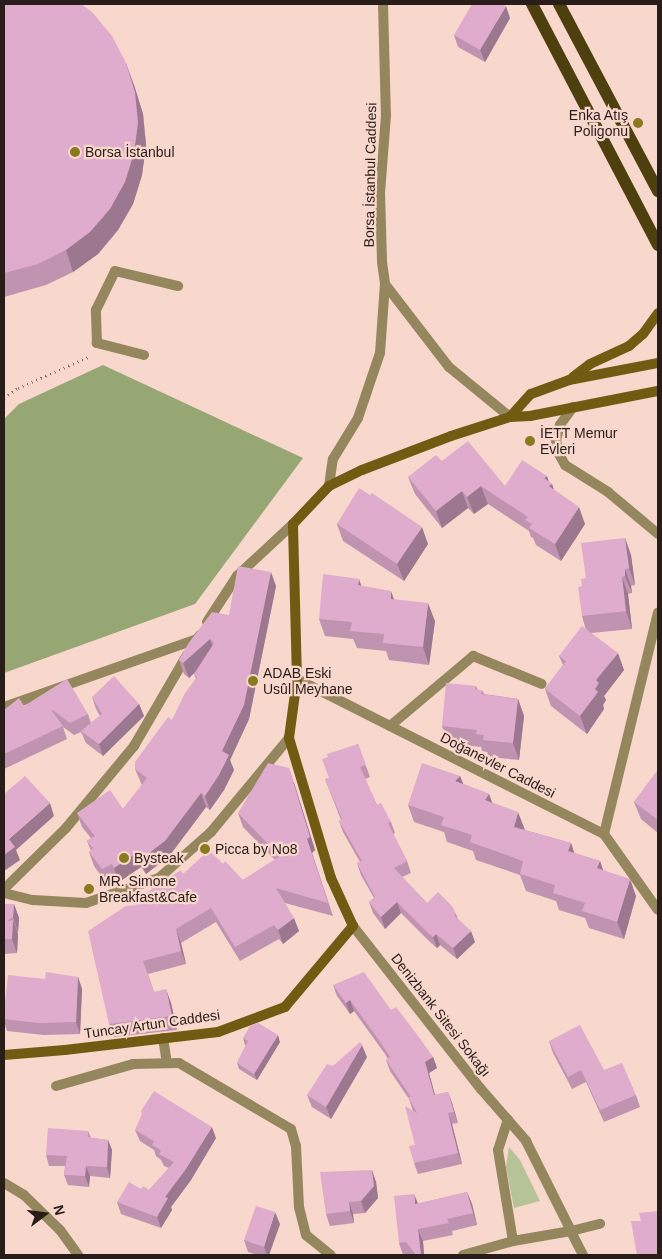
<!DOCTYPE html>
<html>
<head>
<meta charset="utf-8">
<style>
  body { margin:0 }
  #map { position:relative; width:662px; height:1259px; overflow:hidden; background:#f8d7cc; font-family:Helvetica,sans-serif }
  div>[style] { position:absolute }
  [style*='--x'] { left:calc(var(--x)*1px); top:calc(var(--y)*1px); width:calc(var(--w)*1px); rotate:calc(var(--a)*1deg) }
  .green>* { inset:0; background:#b5c396 }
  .forest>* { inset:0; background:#97a773 }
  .path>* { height:3px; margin-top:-1.5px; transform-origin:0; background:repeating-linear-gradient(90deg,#8a746d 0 1px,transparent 0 5px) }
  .street>* { height:10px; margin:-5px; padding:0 5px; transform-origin:5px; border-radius:5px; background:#95875d }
  .secondary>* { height:10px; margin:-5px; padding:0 5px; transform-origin:5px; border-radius:5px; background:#715b12 }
  .primary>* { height:12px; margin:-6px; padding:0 6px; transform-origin:6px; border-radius:6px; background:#4e3f0e }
  .wall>* { inset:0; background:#c094b0 }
  .shaded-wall>* { inset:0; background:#9c7890 }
  .building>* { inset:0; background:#dfaccd }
  .dots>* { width:14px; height:14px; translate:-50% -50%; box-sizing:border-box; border:2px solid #f8d7cc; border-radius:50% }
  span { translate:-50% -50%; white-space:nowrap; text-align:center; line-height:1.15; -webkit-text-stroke:4.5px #f8d7cc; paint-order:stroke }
  .poi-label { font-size:14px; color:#291d19 }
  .right { translate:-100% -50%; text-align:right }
  .left { translate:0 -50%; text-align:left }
  .street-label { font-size:14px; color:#291d19 }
  .frame { position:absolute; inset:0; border:5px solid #291d19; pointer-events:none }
  .north { position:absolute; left:20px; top:1189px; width:50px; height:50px; -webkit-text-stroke:4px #f8d7cc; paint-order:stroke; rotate:75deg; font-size:14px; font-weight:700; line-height:20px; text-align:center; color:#291d19 }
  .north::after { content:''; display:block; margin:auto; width:18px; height:22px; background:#291d19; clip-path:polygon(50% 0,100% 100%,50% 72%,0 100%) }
</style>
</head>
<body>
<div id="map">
  <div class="green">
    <i style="clip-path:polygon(509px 1147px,520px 1160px,540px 1201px,514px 1208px,506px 1167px)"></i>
  </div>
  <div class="forest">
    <i style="clip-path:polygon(103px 365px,303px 458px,195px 604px,4px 673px,4px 419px,19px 404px)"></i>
  </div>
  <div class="path">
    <i style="--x:4;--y:398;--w:17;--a:-36"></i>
    <i style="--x:18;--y:388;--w:77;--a:-23.9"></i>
  </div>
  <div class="street">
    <i style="--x:383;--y:4;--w:111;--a:88.5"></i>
    <i style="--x:386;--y:115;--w:78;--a:94.4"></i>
    <i style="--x:380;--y:193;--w:69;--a:88.3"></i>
    <i style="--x:382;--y:262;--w:22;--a:82"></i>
    <i style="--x:385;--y:284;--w:105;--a:52.4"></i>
    <i style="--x:449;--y:367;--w:79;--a:39.3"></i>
    <i style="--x:144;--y:355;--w:49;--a:-165.7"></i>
    <i style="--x:97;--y:343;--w:33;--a:-92"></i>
    <i style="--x:96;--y:310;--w:43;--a:-64"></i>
    <i style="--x:115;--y:271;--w:65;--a:13.4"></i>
    <i style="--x:573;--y:407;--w:22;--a:126"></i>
    <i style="--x:560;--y:425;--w:16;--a:105"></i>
    <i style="--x:556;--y:440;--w:14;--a:78"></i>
    <i style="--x:559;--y:454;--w:13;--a:61"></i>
    <i style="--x:565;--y:465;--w:51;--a:32.1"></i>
    <i style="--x:608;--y:492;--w:65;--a:40"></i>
    <i style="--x:329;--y:486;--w:27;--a:-82"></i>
    <i style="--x:333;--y:459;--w:48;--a:-58.6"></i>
    <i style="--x:358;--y:418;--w:69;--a:-71.3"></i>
    <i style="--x:380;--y:353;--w:69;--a:-85.9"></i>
    <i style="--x:207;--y:622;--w:55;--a:-56.9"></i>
    <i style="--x:237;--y:576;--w:76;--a:-42.9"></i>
    <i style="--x:297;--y:679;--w:344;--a:26.8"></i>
    <i style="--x:604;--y:834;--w:93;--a:54.6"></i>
    <i style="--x:4;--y:707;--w:205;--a:-19.4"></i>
    <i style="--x:197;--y:639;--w:5;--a:-53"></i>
    <i style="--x:390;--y:726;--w:109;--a:-40.1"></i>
    <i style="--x:473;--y:656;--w:74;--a:22.1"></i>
    <i style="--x:604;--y:834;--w:228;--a:-76.3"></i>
    <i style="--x:4;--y:889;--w:87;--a:-44.5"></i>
    <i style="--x:66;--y:828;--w:107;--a:-50.3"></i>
    <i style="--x:134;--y:746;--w:105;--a:-59.8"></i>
    <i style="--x:4;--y:893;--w:30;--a:14"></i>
    <i style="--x:33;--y:900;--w:53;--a:3.2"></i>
    <i style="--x:86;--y:903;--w:77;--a:-18.9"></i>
    <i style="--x:159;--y:878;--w:69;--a:-41.5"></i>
    <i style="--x:211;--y:832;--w:122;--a:-50.3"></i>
    <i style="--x:353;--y:926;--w:207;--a:51.9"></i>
    <i style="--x:481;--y:1089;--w:41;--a:48.9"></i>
    <i style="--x:508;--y:1120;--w:28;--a:49"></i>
    <i style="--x:526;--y:1141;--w:101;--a:63.4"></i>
    <i style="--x:571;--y:1231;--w:59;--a:170.2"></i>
    <i style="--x:513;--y:1241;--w:92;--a:-99.4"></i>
    <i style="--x:498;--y:1150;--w:32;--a:-72"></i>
    <i style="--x:163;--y:1038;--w:25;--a:81"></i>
    <i style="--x:56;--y:1086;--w:80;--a:-15.9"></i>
    <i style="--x:133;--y:1064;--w:46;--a:-1.2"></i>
    <i style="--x:179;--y:1063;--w:130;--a:30.5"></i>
    <i style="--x:291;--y:1129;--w:18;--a:74"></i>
    <i style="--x:296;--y:1146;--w:61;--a:87.2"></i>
    <i style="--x:299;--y:1207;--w:29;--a:76"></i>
    <i style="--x:306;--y:1235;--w:32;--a:39"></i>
    <i style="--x:4;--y:1183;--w:23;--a:31"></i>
    <i style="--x:24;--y:1195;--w:50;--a:44.2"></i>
    <i style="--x:60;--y:1230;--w:31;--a:54"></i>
    <i style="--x:463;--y:1255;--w:52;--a:-15.6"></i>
    <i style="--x:583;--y:1255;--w:27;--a:-117"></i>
    <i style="--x:571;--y:1231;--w:30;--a:-14"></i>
  </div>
  <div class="secondary">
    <i style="--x:573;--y:377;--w:21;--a:-37"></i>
    <i style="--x:590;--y:364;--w:43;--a:-24.8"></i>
    <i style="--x:629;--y:346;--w:18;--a:-41"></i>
    <i style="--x:643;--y:334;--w:26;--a:-54"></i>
    <i style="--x:510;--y:417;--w:31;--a:-48"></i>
    <i style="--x:531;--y:394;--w:40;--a:-20.2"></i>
    <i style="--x:569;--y:380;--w:91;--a:-10.8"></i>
    <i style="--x:4;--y:1055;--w:61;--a:-4.7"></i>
    <i style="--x:65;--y:1050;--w:154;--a:-6.7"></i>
    <i style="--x:218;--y:1032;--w:72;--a:-20.5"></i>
    <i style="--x:285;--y:1007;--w:106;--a:-50"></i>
    <i style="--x:353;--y:926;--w:53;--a:-114.6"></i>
    <i style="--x:331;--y:878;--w:146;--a:-106.7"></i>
    <i style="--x:289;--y:738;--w:60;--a:-82.3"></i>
    <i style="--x:297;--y:679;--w:155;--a:-91.5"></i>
    <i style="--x:293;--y:524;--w:52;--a:-46.5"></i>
    <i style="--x:329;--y:486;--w:37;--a:-26"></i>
    <i style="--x:362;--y:470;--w:95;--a:-20.9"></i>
    <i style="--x:451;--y:436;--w:62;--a:-17.9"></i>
    <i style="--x:510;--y:417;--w:20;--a:-3"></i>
    <i style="--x:530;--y:416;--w:130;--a:-11.1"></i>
  </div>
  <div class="primary">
    <i style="--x:532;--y:4;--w:272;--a:62.4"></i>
    <i style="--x:559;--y:4;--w:212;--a:62.1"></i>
  </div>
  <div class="wall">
    <i style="clip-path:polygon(4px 4px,134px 85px,143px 114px,146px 145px,142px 175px,133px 204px,118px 230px,98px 254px,73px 272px,46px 285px,4px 297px)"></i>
    <i style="clip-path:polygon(510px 18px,485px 62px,458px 47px,454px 35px)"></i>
    <i style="clip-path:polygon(442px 461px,505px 486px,549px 483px,552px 484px,554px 490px,585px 524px,561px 561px,536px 545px,533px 538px,531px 537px,529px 531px,488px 504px,474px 514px,468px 508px,442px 528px,415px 494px,408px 477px)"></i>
    <i style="clip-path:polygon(370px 495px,428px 544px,404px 581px,343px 541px,337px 524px)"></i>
    <i style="clip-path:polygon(625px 538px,631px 555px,635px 585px,631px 586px,632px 593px,628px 594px,632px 629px,591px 633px,624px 670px,604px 696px,606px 700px,603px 705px,604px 709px,587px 734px,551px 706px,545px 689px,563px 665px,559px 656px,586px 630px,582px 616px,586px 578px)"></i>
    <i style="clip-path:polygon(276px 586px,249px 719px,230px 760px,234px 770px,224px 790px,210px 810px,206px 807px,170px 855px,146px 874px,141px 867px,119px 882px,117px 878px,107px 884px,94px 866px,89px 852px,91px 851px,87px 841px,91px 838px,82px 827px,77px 813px,123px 809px,142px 785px,141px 783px,135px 769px,172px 720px,196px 679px,194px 674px,195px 672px,189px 678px,184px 674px,179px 660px,229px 615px)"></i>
    <i style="clip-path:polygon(361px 586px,394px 599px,435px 621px,429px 665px,389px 660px,386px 651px,357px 648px,353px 639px,325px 636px,319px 619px)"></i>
    <i style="clip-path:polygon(476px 686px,478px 690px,483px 691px,484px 694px,518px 699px,524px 716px,519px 760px,489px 757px,487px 752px,482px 751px,481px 747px,448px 743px,442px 726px)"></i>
    <i style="clip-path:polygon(92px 697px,139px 704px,144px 716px,103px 756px,86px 743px,81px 732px,74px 735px,63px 727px,67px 739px,4px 769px,4px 710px,24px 706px,88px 714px,91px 723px,100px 716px,96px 709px)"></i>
    <i style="clip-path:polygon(358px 744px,370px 777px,365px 779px,377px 805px,391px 822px,395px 833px,393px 834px,407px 861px,411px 873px,402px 877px,427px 903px,456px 914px,458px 919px,475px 942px,457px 959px,440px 945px,437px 948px,431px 943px,401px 913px,385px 929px,373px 913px,369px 902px,374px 898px,361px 875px,357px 863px,360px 862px,343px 832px,339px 821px,341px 820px,325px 779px,329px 778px,328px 757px)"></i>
    <i style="clip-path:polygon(658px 770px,658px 833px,641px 819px,634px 802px)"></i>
    <i style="clip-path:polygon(460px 776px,463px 784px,489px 794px,492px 802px,525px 830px,571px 843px,574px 853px,600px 861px,603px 870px,636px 896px,624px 939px,589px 928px,585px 918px,559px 910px,556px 901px,526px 891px,520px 875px,476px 860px,473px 851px,447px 842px,444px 832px,414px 822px,408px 805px)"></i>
    <i style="clip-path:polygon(294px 782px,315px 850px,312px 853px,333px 916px,285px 903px,299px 931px,283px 944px,279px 939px,240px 961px,216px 922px,181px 943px,186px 964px,148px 974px,154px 992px,171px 1003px,177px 1030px,114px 1037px,109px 1024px,137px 905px,135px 900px,183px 874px,223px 864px,243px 880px,275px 860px,243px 827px,238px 813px)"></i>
    <i style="clip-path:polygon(4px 904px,14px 904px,19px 918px,18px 932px,17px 932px,18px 934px,17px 953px,4px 954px)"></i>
    <i style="clip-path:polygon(78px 977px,82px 989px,80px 1034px,44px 1035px,7px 1031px,4px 1021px,4px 1011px,45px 979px)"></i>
    <i style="clip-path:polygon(333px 985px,391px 1010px,433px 1057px,437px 1068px,429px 1073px,435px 1095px,448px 1092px,452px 1103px,458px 1123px,452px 1124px,462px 1164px,418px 1174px,414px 1163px,415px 1145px,413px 1111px,409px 1099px,390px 1071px,386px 1060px,388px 1059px,385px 1054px,354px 1011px,350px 1014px,337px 996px)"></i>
    <i style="clip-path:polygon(243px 1038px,280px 1042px,257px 1080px,239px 1069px,237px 1063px,246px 1045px,245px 1045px)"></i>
    <i style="clip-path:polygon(549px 1041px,604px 1070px,636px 1095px,640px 1107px,604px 1122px,586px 1082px,572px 1089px,553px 1053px)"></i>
    <i style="clip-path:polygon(367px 1057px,331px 1119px,312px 1107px,307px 1095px,333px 1066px)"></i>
    <i style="clip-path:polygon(135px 1130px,216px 1138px,191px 1180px,171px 1207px,172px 1210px,161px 1228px,121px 1214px,117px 1202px,141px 1189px,149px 1190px,169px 1168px,164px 1166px,161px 1160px,156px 1156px,154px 1150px,140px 1141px)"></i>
    <i style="clip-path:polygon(88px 1131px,91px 1138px,108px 1140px,112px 1150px,110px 1178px,90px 1176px,89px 1187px,68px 1185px,64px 1175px,65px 1166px,49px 1166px,46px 1155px)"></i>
    <i style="clip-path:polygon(372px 1170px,376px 1182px,378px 1198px,365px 1213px,353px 1214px,354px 1223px,330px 1226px,326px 1214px)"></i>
    <i style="clip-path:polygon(467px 1192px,472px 1204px,477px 1225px,452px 1231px,453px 1235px,423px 1241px,424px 1255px,412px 1255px,411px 1254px,403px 1255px,399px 1243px,418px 1204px)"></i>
    <i style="clip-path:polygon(280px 1224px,269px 1255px,257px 1255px,248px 1252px,244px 1240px)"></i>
  </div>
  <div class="shaded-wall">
    <i style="clip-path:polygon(506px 6px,510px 18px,485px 62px,480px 50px)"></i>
    <i style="clip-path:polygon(126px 63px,134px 85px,143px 114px,146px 145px,142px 175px,133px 204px,118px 230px,98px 254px,73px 272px,66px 250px)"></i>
    <i style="clip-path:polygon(547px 476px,550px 485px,552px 484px,558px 502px,544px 478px)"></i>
    <i style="clip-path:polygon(481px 486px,488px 504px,474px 514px,467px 497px)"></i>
    <i style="clip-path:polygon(462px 491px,468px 508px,442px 528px,436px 511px)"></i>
    <i style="clip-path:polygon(579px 507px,585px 524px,561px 561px,555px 544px)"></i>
    <i style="clip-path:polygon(422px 527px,428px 544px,404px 581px,397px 564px)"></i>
    <i style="clip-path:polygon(625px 538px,631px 555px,635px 585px,629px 568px)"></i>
    <i style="clip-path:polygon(625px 569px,631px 586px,632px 593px,625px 576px)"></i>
    <i style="clip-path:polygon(271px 572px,276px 586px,249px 719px,230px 760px,234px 770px,224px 790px,210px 810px,205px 796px,222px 751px)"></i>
    <i style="clip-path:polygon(622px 577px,628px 594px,632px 629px,626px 611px)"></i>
    <i style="clip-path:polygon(359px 579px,365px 596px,358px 585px)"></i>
    <i style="clip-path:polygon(391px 591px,397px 608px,391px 599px)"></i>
    <i style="clip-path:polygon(428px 603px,435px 621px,429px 665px,423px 647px)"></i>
    <i style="clip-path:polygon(210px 639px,215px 653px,189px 678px,183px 663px)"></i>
    <i style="clip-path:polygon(618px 653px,624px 670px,604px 696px,606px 700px,603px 705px,604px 709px,587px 734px,580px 716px,595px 689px,596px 680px)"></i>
    <i style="clip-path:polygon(518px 699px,524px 716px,519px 760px,513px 743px)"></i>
    <i style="clip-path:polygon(139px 704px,144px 716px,103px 756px,99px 744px)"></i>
    <i style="clip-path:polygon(289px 768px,315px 850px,312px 853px,333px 916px,307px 839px)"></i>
    <i style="clip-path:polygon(460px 776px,467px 793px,455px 781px)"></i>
    <i style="clip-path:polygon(201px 793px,206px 807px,170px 855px,146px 874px,140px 860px)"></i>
    <i style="clip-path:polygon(489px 794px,495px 811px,485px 800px)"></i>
    <i style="clip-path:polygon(50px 803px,54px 816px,16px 850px,20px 860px,4px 871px,4px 855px,9px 839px)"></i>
    <i style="clip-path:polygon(518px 812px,525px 830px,514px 827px)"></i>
    <i style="clip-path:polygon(571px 843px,577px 861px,568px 851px)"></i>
    <i style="clip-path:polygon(136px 853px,141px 867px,119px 882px,114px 868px)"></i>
    <i style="clip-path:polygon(600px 861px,606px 879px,597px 868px)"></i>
    <i style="clip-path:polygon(630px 879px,636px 896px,624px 939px,617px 922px)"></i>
    <i style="clip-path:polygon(397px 902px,401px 913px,385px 929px,381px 917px)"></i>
    <i style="clip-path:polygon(14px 904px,19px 918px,18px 932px,13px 917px)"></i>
    <i style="clip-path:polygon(294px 918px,299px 931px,283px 944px,278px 930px)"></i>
    <i style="clip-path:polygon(13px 920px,18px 934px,17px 953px,12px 939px)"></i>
    <i style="clip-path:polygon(176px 929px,181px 943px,186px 964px,181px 951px)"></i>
    <i style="clip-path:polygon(471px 931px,475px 942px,457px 959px,453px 948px)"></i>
    <i style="clip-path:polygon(436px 934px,440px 945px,437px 948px,433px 937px)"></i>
    <i style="clip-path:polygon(78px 977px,82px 989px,80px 1034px,76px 1022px)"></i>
    <i style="clip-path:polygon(166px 989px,171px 1003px,177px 1030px,172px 1016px)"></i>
    <i style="clip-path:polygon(350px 1000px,354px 1011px,350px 1014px,346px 1003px)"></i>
    <i style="clip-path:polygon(278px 1035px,280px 1042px,257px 1080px,254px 1074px)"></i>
    <i style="clip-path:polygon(362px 1045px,367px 1057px,331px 1119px,326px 1107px)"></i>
    <i style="clip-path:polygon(433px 1057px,437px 1068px,429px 1073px,438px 1106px,434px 1095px,425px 1062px)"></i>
    <i style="clip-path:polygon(448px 1092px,452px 1103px,458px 1123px,454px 1112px)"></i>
    <i style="clip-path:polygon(448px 1113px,452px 1124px,462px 1164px,458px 1153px)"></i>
    <i style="clip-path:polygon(212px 1127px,216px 1138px,191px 1180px,171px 1207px,172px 1210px,161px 1228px,157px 1217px,165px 1197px)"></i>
    <i style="clip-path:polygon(108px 1140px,112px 1150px,110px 1178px,107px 1167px)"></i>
    <i style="clip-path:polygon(86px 1166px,90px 1176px,89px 1187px,85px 1176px)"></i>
    <i style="clip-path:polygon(372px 1170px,376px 1182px,378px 1198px,365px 1213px,361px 1201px)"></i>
    <i style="clip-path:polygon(467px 1192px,472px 1204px,477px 1225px,473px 1213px)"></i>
    <i style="clip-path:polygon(414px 1194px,419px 1206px,415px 1204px)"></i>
    <i style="clip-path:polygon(349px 1202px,353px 1214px,354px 1223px,350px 1211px)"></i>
    <i style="clip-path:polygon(275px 1212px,280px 1224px,269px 1255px,267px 1255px,264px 1247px)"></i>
    <i style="clip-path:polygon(418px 1229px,423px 1241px,424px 1255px,421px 1255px)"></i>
  </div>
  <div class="building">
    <i style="clip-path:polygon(4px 4px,81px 4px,92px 12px,112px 36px,126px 63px,135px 92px,138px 123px,134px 153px,125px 182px,110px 209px,90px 232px,66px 250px,38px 264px,4px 273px)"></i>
    <i style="clip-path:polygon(472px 4px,501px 4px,506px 6px,480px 50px,454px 35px)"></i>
    <i style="clip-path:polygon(468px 441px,505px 486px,522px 460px,547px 476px,544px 478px,552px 484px,549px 486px,579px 507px,555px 544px,529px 528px,532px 524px,525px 520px,528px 517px,481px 486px,467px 497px,462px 491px,436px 511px,408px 477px,436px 455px,442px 461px)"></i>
    <i style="clip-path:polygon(359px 488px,370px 495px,372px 493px,422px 527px,397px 564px,337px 524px)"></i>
    <i style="clip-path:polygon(625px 538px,629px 568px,625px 569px,625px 576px,622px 577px,626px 611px,582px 616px,578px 587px,582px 586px,581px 579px,586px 578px,581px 543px)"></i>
    <i style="clip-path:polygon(238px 566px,271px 572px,244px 705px,222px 751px,229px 755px,219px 775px,205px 796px,201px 793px,165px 841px,140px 860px,136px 853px,114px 868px,112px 864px,102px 869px,89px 852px,93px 848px,87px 841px,95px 836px,77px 813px,110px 790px,123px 809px,147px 778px,135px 769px,135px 762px,168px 717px,172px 720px,185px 693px,197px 677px,194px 674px,214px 643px,210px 639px,183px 663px,179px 660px,188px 644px,212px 612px,229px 615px)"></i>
    <i style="clip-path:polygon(323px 574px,359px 579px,358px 585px,391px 591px,391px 599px,428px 603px,423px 647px,383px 643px,384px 634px,350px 631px,352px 622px,319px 619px)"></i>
    <i style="clip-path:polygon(582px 626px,618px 653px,596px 680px,599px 683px,595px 689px,598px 692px,580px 716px,545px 689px,566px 661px,559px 656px)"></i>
    <i style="clip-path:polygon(114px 676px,139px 704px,99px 744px,81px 731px,102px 714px,92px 697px)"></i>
    <i style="clip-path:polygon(67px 679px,88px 714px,70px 723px,50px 708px,63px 726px,4px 754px,4px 710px,19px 698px,24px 706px)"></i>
    <i style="clip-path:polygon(446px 683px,476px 686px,475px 689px,483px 691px,481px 694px,518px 699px,513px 743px,483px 740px,484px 735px,476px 734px,477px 730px,442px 726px)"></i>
    <i style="clip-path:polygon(358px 744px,366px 765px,360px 767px,377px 805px,381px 803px,391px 822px,388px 823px,407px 861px,394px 868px,427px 903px,438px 892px,452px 906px,456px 914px,454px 915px,471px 931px,453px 948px,436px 934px,433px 937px,427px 932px,397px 902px,381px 917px,369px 902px,375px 897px,357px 863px,362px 861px,339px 821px,342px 819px,325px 779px,329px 778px,322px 759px,328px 757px,327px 754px)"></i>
    <i style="clip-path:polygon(268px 763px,289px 768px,310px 837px,307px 839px,328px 903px,276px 888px,294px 918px,278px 930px,274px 925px,235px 947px,211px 908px,176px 929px,181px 951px,143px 961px,154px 992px,166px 989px,172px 1016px,109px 1024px,88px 931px,126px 906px,138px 905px,135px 900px,181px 870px,183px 874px,209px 850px,223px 864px,225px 861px,243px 880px,280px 856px,238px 813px)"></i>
    <i style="clip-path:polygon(422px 763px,460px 776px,455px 781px,489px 794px,485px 800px,518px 812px,514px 827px,571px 843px,568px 851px,600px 861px,597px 868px,630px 879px,617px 922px,582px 911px,585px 903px,553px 893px,555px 885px,520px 874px,523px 861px,470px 842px,472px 835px,441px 825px,444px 817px,408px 805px)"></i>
    <i style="clip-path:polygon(658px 770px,658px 820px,634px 802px)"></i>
    <i style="clip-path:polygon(25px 776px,50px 803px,9px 839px,15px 847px,4px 855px,4px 794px)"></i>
    <i style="clip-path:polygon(4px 904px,14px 904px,13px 917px,7px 921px,13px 920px,12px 939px,4px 939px)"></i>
    <i style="clip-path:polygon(46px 972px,78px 977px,76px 1022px,39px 1023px,4px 1019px,4px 1011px,8px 975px,45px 979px)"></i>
    <i style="clip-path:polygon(364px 972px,391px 1010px,396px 1007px,421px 1040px,433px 1057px,425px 1062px,434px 1095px,448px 1092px,454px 1112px,448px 1113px,458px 1153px,414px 1163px,409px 1146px,415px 1145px,405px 1106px,417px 1113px,408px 1097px,411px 1097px,386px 1060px,390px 1057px,381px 1043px,350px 1000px,346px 1003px,333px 985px)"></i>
    <i style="clip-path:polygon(258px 1023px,278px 1035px,254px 1074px,237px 1063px,248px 1041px,243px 1038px,250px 1026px)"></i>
    <i style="clip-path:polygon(580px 1025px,604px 1070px,622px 1063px,636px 1095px,600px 1110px,581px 1070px,568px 1077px,549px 1041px)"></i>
    <i style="clip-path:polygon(360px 1042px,362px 1045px,326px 1107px,307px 1095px,327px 1064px,333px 1066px)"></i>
    <i style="clip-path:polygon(154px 1091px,212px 1127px,186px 1169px,165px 1197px,168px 1198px,157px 1217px,117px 1202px,129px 1182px,141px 1189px,143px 1186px,149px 1190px,174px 1162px,159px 1154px,161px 1150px,152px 1145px,154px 1141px,135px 1130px,142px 1114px,141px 1111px)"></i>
    <i style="clip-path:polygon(48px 1128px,88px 1131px,88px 1137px,108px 1140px,107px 1167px,86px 1166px,85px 1176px,64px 1175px,67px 1156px,46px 1155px)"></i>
    <i style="clip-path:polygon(372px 1170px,374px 1186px,361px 1201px,349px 1202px,350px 1211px,326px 1214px,320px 1172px)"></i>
    <i style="clip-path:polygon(467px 1192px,473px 1213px,447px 1219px,449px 1223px,418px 1229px,421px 1255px,416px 1255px,406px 1242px,399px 1243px,394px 1196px,414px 1194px,415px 1204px)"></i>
    <i style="clip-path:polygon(256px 1206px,275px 1212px,264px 1247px,244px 1240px)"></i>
    <i style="clip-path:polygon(658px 1211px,658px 1255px,637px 1255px,631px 1221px,641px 1221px,639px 1213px)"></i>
  </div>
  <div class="dots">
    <i style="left:638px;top:123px;background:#8a7a1f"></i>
    <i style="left:75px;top:152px;background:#8a7a1f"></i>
    <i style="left:530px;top:441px;background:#8a7a1f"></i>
    <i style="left:253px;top:681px;background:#8a7a1f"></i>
    <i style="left:205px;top:849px;background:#8a7a1f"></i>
    <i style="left:124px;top:858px;background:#8a7a1f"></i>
    <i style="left:89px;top:889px;background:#8a7a1f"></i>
  </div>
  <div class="poi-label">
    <span class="right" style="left:628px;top:123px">Enka Atış<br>Poligonu</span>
    <span class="left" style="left:85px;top:152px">Borsa İstanbul</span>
    <span class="left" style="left:540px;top:441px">İETT Memur<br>Evleri</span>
    <span class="left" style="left:263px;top:681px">ADAB Eski<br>Usûl Meyhane</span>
    <span class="left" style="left:215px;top:849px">Picca by No8</span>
    <span class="left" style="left:134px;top:858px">Bysteak</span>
    <span class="left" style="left:99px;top:889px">MR. Simone<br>Breakfast&amp;Cafe</span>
  </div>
  <div class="street-label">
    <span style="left:370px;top:175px;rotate:-89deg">Borsa İstanbul Caddesi</span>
    <span style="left:498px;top:765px;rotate:27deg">Doğanevler Caddesi</span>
    <span style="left:441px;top:1015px;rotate:52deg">Denizbank Sitesi Sokağı</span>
    <span style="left:152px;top:1024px;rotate:-8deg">Tuncay Artun Caddesi</span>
  </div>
  <div class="frame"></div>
  <div class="north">N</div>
</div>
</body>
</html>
